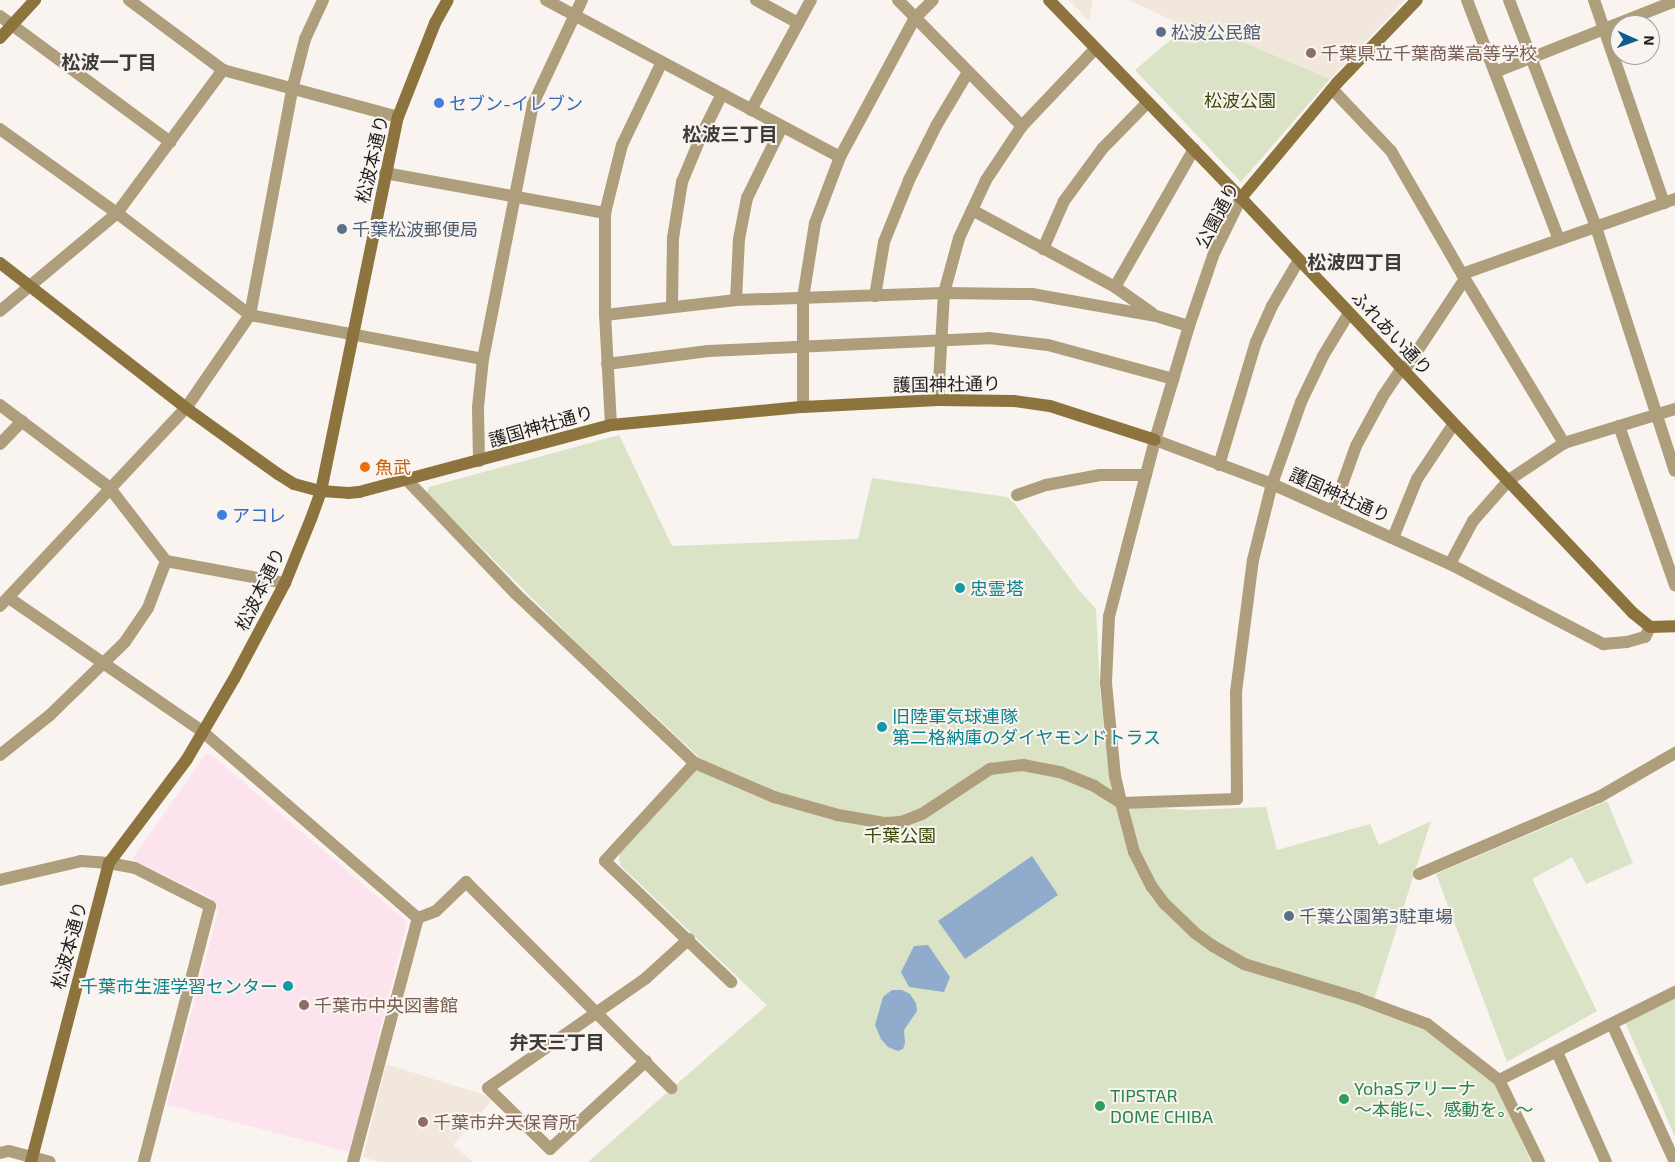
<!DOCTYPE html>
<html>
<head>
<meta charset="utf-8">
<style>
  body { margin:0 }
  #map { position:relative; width:1675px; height:1162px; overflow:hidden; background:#f9f4ef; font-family:"Exo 2","Noto Sans JP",sans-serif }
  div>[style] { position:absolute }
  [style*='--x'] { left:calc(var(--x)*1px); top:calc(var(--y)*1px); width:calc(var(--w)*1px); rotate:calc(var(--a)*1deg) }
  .commercial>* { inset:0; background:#fce3ed }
  .built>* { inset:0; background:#f2e7dd }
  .green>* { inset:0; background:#dae3c5 }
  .water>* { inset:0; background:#90abcb }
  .street>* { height:12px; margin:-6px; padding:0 6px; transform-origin:6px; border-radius:6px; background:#af9e7c }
  .secondary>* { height:12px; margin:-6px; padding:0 6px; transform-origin:6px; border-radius:6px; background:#8d743f }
  .dots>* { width:14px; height:14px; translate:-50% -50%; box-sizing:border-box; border:2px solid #f9f4ef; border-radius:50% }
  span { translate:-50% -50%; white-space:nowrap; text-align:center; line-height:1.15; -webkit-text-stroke:4px #f9f4ef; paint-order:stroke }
  .service-label { font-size:18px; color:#4e5e75 }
  .left { translate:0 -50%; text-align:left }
  .education-label { font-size:18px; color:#785e54 }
  .park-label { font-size:18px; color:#3b4909 }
  .shop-label { font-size:18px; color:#366cbe }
  .street-label { font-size:18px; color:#201e1d }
  .food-label { font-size:18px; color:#c56008 }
  .culture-label { font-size:18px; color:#0d838f }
  .right { translate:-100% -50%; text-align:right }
  .leisure-label { font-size:18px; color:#27864d }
  .neighbourhood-label { font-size:19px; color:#3e3a37; font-weight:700 }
  .north { position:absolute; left:1610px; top:15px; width:50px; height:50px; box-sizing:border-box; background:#f9f4ef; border:1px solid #a29e9b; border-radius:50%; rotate:92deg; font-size:14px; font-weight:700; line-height:20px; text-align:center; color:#201e1d }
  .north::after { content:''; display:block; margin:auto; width:18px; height:22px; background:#125d90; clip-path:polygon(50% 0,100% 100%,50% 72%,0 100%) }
</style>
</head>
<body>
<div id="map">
  <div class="commercial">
    <i style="clip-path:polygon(206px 754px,214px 757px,407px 922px,350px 1152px,167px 1105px,218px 912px,213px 899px,132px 859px)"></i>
  </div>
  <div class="built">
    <i style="clip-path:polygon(1069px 0,1093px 0,1089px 21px)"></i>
    <i style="clip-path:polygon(1129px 0,1405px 0,1330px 79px,1193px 21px,1186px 27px)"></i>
    <i style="clip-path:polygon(386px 1064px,494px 1098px,453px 1145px,473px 1162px,379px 1162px,363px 1157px)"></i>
  </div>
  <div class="green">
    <i style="clip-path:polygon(1193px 21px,1330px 79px,1241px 182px,1135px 70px)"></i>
    <i style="clip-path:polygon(619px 435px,672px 546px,858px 539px,872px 478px,1007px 497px,1014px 503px,1078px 589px,1096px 609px,1100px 691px,1113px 805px,1188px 810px,1266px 807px,1277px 850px,1370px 824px,1379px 845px,1431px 821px,1371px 1009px,1428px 1029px,1491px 1079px,1502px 1096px,1531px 1162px,588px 1162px,767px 1005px,620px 865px,619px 850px,699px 757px,575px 641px,427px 493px,429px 487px)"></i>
    <i style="clip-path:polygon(1607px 801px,1633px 863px,1586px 884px,1572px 857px,1532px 879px,1597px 1011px,1507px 1062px,1436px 874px)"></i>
    <i style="clip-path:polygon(1675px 997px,1675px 1137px,1625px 1022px)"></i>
  </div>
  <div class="water">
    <i style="clip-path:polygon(1032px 856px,1058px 895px,965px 959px,938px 921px)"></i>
    <i style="clip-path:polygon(928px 945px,950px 977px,944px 992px,909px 987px,901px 972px,914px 946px)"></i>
    <i style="clip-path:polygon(892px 990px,902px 990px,910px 994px,916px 1003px,917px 1011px,904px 1030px,905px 1043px,903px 1049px,898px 1051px,888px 1047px,881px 1039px,875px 1025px,883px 997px)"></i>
  </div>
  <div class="street">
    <i style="--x:129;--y:0;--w:117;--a:36.7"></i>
    <i style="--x:223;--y:70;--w:181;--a:15"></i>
    <i style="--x:546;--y:0;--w:333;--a:28.1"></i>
    <i style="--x:756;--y:0;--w:48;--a:28.7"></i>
    <i style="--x:898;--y:0;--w:177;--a:45.5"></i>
    <i style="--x:1467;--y:0;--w:257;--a:69"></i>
    <i style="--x:1509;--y:0;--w:243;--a:69"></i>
    <i style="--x:1596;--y:227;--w:256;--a:72.1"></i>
    <i style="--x:1594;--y:0;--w:215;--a:71"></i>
    <i style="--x:0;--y:16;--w:212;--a:36.5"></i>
    <i style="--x:1495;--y:72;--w:193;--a:-21.5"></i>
    <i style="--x:1332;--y:89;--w:86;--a:46.4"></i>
    <i style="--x:1391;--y:151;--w:148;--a:60"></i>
    <i style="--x:1465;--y:279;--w:192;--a:58.9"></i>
    <i style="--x:751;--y:110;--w:125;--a:-61.4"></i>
    <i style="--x:0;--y:129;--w:144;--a:35.7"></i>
    <i style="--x:117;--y:213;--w:168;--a:37.5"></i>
    <i style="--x:250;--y:315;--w:237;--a:10.7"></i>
    <i style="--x:385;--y:173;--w:224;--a:10.3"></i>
    <i style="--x:1241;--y:198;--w:61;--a:116.1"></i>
    <i style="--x:1214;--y:253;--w:77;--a:108.9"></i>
    <i style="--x:1189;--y:326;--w:119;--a:106.6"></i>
    <i style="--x:1155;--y:440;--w:182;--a:104.6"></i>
    <i style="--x:1109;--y:616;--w:67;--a:92.6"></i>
    <i style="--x:1106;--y:683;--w:93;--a:84.5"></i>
    <i style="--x:1115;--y:776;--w:28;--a:77"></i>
    <i style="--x:1121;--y:803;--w:116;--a:-2"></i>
    <i style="--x:1237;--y:799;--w:107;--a:-90.5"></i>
    <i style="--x:1236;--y:692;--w:133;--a:-82.7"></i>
    <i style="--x:1253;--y:560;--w:78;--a:-76"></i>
    <i style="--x:1272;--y:484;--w:87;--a:-70.5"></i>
    <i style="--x:1301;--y:402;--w:51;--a:-64.4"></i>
    <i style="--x:1323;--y:356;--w:50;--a:-58.8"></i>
    <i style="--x:972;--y:210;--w:162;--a:28.3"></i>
    <i style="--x:1115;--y:287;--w:45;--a:35.1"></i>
    <i style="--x:1043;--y:249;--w:52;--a:-66.4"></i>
    <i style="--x:1064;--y:201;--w:66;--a:-53.7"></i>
    <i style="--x:1103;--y:148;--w:63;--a:-45.6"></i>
    <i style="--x:1462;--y:274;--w:226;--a:-19.4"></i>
    <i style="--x:1115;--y:287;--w:159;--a:-60.2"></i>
    <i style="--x:875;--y:296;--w:55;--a:-80.5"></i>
    <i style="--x:884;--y:242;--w:67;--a:-68"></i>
    <i style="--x:909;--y:180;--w:60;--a:-63.4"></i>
    <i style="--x:936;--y:126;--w:63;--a:-59.3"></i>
    <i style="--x:736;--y:300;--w:61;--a:-87.2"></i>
    <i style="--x:739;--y:239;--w:42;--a:-79"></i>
    <i style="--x:747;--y:198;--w:79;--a:-63.8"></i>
    <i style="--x:672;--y:307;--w:69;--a:-89.2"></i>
    <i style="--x:673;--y:238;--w:57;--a:-80.9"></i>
    <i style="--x:682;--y:182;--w:52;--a:-67.4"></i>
    <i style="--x:702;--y:134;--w:45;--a:-63.4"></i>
    <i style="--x:0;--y:311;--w:153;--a:-39.9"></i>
    <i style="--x:117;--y:213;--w:178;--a:-53.5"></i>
    <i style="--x:605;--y:315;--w:132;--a:-6.5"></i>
    <i style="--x:736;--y:300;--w:208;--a:-1.9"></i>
    <i style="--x:944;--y:293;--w:88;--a:0.7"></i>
    <i style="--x:1032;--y:294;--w:126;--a:10.1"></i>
    <i style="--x:1156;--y:316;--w:34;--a:17"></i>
    <i style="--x:607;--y:364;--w:102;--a:-7.3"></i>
    <i style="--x:708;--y:351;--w:281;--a:-2.6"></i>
    <i style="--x:989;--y:338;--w:59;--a:6.8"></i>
    <i style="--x:1048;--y:345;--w:130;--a:15.2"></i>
    <i style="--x:1404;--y:371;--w:110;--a:-56.5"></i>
    <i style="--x:938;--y:400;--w:107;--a:-86.8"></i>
    <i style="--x:944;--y:293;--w:57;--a:-74.7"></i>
    <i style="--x:959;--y:238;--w:64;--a:-65"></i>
    <i style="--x:986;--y:180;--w:65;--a:-56.3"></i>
    <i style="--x:1022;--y:126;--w:106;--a:-46.5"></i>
    <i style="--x:0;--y:405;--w:136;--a:37"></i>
    <i style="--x:109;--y:487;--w:93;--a:52.4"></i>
    <i style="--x:166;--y:561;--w:50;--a:111"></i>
    <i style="--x:148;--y:608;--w:41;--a:124.1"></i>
    <i style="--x:125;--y:642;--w:105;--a:135.8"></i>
    <i style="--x:50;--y:715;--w:64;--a:141.3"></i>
    <i style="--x:803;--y:407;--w:109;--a:-90"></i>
    <i style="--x:803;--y:298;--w:76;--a:-80.9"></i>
    <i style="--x:815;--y:223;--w:71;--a:-69.3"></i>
    <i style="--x:840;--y:157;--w:158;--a:-61.7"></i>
    <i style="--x:915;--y:18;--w:25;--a:-45"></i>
    <i style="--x:611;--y:425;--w:110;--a:-93.1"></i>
    <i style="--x:605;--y:315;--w:102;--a:-90"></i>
    <i style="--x:605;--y:213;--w:70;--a:-76"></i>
    <i style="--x:622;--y:145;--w:92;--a:-64.3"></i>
    <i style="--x:1619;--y:426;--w:169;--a:70.6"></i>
    <i style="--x:1155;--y:440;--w:125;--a:20.6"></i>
    <i style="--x:1272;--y:484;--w:195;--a:24.2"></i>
    <i style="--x:1450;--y:564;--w:49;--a:-61.9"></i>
    <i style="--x:1473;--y:521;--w:55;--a:-48.7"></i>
    <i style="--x:1509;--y:480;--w:66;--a:-33.9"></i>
    <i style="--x:1564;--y:443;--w:116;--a:-17"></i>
    <i style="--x:0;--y:444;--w:32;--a:-46"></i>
    <i style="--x:479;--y:461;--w:54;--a:-91.1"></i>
    <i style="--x:478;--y:407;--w:48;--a:-84.1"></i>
    <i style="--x:483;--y:359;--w:260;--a:-78.9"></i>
    <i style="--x:533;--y:104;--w:115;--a:-64.8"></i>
    <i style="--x:1219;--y:465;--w:128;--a:-73.3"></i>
    <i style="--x:1256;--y:342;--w:39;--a:-66"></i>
    <i style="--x:1272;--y:306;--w:53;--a:-59.6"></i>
    <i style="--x:407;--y:480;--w:158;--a:46.3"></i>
    <i style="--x:516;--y:594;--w:246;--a:43.4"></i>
    <i style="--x:695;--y:763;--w:86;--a:23.3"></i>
    <i style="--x:774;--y:797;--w:66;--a:15.7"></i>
    <i style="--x:838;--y:815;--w:48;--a:9.7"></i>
    <i style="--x:885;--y:823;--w:16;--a:-4"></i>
    <i style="--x:901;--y:822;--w:22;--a:-21"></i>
    <i style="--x:922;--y:814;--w:82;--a:-33.5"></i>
    <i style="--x:990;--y:769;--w:33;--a:-7"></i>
    <i style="--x:1023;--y:765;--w:38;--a:11"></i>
    <i style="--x:1060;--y:772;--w:37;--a:22"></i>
    <i style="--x:1094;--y:786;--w:32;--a:32"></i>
    <i style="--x:1121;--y:803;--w:51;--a:75.1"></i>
    <i style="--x:1134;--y:852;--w:39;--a:63"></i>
    <i style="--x:1152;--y:887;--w:21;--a:53"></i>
    <i style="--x:1165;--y:904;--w:42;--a:44"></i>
    <i style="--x:1195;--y:933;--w:22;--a:36"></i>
    <i style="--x:1213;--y:946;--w:36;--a:30"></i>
    <i style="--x:1244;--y:964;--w:118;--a:16.7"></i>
    <i style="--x:1357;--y:998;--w:75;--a:20.4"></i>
    <i style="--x:1427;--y:1024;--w:91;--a:37.9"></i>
    <i style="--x:1017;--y:495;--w:31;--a:-19"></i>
    <i style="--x:1046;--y:485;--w:55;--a:-10.5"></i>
    <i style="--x:1100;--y:475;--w:46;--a:0"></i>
    <i style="--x:1333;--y:510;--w:68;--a:-70.2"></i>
    <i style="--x:1356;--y:446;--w:57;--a:-61.6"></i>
    <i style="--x:1383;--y:396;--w:34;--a:-56"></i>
    <i style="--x:1393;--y:538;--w:64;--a:-67.9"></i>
    <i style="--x:1417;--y:479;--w:65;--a:-56.3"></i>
    <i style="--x:166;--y:561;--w:121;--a:10.5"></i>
    <i style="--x:1450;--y:564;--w:173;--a:27.6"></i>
    <i style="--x:1603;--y:644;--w:24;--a:-5"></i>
    <i style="--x:1627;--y:642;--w:19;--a:-16"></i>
    <i style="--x:1645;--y:637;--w:11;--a:-63"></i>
    <i style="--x:9;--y:598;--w:236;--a:34.6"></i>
    <i style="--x:203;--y:732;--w:284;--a:40.9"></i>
    <i style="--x:0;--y:606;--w:272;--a:-46.8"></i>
    <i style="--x:186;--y:408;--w:113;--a:-55.5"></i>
    <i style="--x:250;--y:315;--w:229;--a:-79.4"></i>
    <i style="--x:292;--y:90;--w:53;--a:-75.7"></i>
    <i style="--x:305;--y:39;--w:43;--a:-65.2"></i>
    <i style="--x:695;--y:763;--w:133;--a:132.6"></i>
    <i style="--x:605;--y:861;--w:175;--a:43.8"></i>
    <i style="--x:1419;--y:874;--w:196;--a:-23.2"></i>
    <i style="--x:1599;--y:797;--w:88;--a:-30.1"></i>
    <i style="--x:0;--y:880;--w:83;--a:-13.2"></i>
    <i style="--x:81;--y:861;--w:28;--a:4"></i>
    <i style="--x:109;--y:863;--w:26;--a:11"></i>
    <i style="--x:135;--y:868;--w:84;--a:26.9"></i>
    <i style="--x:210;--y:906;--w:264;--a:104.5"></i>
    <i style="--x:418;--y:918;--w:19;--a:-21"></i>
    <i style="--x:436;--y:911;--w:42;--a:-44"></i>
    <i style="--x:466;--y:882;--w:291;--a:45.1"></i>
    <i style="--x:1612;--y:1024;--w:152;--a:65.5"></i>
    <i style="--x:1557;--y:1052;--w:120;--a:66"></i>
    <i style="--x:646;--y:1061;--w:130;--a:137.5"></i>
    <i style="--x:550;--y:1149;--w:87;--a:-135.5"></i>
    <i style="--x:488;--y:1088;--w:193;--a:-34.8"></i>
    <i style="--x:646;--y:978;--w:58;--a:-42.2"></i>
    <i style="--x:0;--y:1153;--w:9;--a:-13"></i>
    <i style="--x:9;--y:1151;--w:42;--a:15"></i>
    <i style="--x:353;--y:1162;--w:253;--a:-75.1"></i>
    <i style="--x:1539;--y:1162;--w:91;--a:-116"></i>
    <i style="--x:1499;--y:1080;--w:197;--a:-26.6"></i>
  </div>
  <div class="secondary">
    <i style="--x:1049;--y:0;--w:276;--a:45.9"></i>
    <i style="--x:1241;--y:198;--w:571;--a:46.63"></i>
    <i style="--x:1633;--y:613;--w:22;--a:39"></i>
    <i style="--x:1650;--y:627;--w:25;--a:-2"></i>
    <i style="--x:0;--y:38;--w:52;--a:-47.4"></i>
    <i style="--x:1241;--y:198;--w:150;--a:-50.1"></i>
    <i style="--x:1337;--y:83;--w:115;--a:-46.1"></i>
    <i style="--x:0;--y:263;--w:236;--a:37.9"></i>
    <i style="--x:186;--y:408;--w:113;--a:35.7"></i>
    <i style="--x:278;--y:474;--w:19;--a:32"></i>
    <i style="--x:294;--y:484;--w:28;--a:15"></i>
    <i style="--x:321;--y:491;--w:27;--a:4"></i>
    <i style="--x:348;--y:493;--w:11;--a:-5"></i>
    <i style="--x:359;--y:492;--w:261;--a:-14.9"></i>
    <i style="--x:611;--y:425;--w:193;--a:-5.4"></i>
    <i style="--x:803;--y:407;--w:135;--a:-3"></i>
    <i style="--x:938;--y:400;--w:76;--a:0.8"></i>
    <i style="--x:1014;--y:401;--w:36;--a:8"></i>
    <i style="--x:1050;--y:406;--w:110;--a:17.9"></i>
    <i style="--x:31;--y:1162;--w:309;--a:-75.4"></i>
    <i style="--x:109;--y:863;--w:130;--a:-53.1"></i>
    <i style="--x:187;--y:759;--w:93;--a:-59.6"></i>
    <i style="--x:234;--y:679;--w:109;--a:-62"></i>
    <i style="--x:285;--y:583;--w:69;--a:-67.9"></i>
    <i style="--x:311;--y:519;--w:30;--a:-70"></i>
    <i style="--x:321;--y:491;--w:382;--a:-78.4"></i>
    <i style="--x:398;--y:117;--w:101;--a:-68.5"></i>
    <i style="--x:435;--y:23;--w:26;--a:-61"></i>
  </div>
  <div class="dots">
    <i style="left:1161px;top:32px;background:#5c6f8a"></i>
    <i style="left:1311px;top:53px;background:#8d6e63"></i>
    <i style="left:439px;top:103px;background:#3f7fe0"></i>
    <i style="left:342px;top:229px;background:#5c6f8a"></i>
    <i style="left:365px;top:467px;background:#e8710a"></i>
    <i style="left:222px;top:515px;background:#3f7fe0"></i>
    <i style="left:960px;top:588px;background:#0f9aa8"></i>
    <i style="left:882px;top:727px;background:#0f9aa8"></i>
    <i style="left:1289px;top:916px;background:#5c6f8a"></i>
    <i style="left:288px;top:986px;background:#0f9aa8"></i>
    <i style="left:304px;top:1005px;background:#8d6e63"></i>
    <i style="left:1344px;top:1099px;background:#2e9e5b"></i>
    <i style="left:1100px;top:1106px;background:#2e9e5b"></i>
    <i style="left:423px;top:1122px;background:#8d6e63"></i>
  </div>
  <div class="service-label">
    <span class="left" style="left:1171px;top:32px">松波公民館</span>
    <span class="left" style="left:352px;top:229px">千葉松波郵便局</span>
    <span class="left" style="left:1299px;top:916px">千葉公園第3駐車場</span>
  </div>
  <div class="education-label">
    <span class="left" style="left:1321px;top:53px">千葉県立千葉商業高等学校</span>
    <span class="left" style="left:314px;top:1005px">千葉市中央図書館</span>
    <span class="left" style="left:433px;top:1122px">千葉市弁天保育所</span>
  </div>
  <div class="park-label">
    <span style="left:1240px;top:100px">松波公園</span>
    <span style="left:900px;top:835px">千葉公園</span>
  </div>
  <div class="shop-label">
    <span class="left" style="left:449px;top:103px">セブン-イレブン</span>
    <span class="left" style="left:232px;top:515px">アコレ</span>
  </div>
  <div class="street-label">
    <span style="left:372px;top:159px;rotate:-77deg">松波本通り</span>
    <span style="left:1217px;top:215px;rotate:-62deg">公園通り</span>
    <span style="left:1392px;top:333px;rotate:47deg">ふれあい通り</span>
    <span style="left:947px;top:384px;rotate:-1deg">護国神社通り</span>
    <span style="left:541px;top:426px;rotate:-16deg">護国神社通り</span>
    <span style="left:1340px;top:495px;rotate:24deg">護国神社通り</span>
    <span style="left:260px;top:589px;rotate:-64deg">松波本通り</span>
    <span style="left:69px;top:945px;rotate:-75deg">松波本通り</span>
  </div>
  <div class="food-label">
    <span class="left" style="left:375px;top:467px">魚武</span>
  </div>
  <div class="culture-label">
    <span class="left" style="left:970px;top:588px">忠霊塔</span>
    <span class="left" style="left:892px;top:727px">旧陸軍気球連隊<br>第二格納庫のダイヤモンドトラス</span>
    <span class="right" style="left:278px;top:986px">千葉市生涯学習センター</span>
  </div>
  <div class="leisure-label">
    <span class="left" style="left:1354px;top:1099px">YohaSアリーナ<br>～本能に、感動を。～</span>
    <span class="left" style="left:1110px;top:1106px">TIPSTAR<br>DOME CHIBA</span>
  </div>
  <div class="neighbourhood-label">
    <span style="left:109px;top:62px">松波一丁目</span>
    <span style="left:730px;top:134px">松波三丁目</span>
    <span style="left:1355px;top:262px">松波四丁目</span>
    <span style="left:557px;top:1042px">弁天三丁目</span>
  </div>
  <div class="north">N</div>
</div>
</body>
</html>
